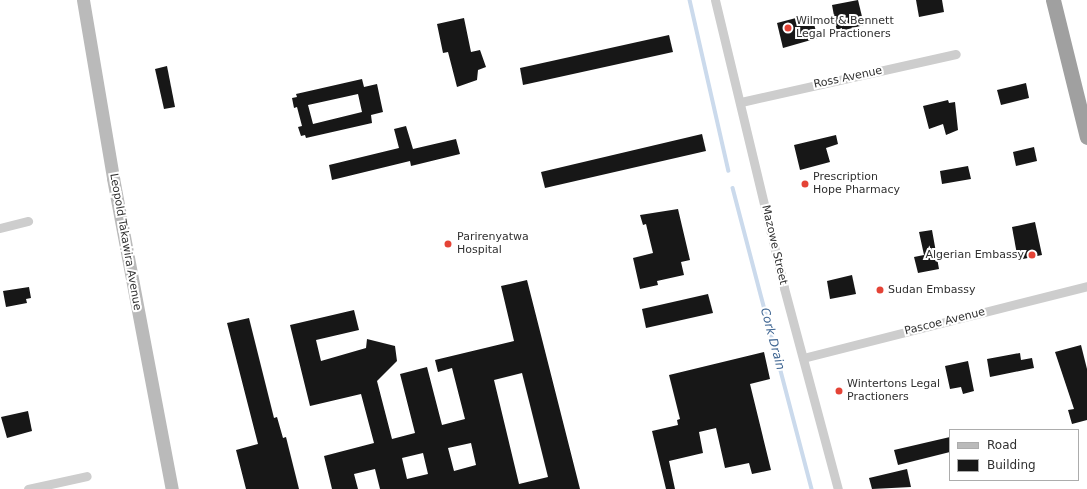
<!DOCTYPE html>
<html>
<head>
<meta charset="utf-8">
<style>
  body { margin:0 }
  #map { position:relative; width:1087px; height:489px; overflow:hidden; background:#fff; font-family:"DejaVu Sans",sans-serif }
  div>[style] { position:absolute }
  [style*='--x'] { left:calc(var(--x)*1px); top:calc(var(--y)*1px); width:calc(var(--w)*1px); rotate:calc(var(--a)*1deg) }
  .stream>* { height:3.5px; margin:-1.75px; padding:0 1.75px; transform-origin:1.75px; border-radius:1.75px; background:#cbdaec }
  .building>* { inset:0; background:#171717 }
  .minor>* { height:9px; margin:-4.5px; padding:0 4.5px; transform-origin:4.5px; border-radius:4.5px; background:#cdcdcd }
  .secondary>* { height:13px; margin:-6.5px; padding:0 6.5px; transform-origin:6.5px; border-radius:6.5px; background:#bababa }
  .trunk>* { height:15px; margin:-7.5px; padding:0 7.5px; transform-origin:7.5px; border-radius:7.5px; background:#a0a0a0 }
  .dots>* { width:11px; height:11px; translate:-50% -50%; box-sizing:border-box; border:2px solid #fff; border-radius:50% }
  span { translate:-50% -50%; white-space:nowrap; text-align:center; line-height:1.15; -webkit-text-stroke:4px #fff; paint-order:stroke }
  .poi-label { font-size:11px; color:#303030 }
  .left { translate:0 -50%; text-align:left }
  .right { translate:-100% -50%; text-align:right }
  .street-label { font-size:11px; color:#303030 }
  .water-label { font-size:12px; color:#3e6592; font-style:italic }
  .legend { position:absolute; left:949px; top:429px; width:130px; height:52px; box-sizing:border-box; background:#fff; border:1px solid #acacac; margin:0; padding:5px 7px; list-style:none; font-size:12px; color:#303030 }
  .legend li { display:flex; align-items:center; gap:8px; height:20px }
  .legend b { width:20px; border:1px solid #acacac }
</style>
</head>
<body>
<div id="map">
  <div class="stream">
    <i style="--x:690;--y:0;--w:175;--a:77.2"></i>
    <i style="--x:733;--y:188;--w:311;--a:75.3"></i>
  </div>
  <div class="building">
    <i style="clip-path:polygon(858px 0,864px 25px,837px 32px,832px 5px)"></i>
    <i style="clip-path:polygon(916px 0,942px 0,944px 12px,919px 17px)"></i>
    <i style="clip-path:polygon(811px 14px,818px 38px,783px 48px,777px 23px)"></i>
    <i style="clip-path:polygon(464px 18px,471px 52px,480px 50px,486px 67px,478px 70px,477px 80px,457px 87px,448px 52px,443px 53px,437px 24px)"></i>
    <i style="clip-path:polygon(669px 35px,673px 52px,523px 85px,520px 68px)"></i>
    <i style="clip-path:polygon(167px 66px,175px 107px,164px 109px,155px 69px)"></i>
    <i style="clip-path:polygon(evenodd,362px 79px,364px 87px,377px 84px,383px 112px,371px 115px,372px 123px,306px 138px,305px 135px,301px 136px,298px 127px,302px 126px,297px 107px,294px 108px,292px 98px,297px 97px,296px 94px,362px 79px,358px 94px,362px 112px,313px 124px,308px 105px,358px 94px)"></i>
    <i style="clip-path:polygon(1026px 83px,1029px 98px,1001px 105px,997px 90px)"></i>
    <i style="clip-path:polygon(948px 100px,949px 103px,955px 102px,958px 130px,946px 135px,943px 124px,929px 129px,923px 106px)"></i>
    <i style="clip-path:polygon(406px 126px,413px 149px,456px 139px,460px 154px,411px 166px,410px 161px,332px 180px,329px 165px,399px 148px,394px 129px)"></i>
    <i style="clip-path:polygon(702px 134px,706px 151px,545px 188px,541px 172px)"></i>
    <i style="clip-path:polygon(836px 135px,838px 144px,826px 148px,830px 162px,800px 170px,794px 145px)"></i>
    <i style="clip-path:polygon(1034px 147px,1037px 161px,1016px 166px,1013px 152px)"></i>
    <i style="clip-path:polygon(968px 166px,971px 179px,942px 184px,940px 171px)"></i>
    <i style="clip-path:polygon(678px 209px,690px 260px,681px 262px,684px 275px,657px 281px,658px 285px,640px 289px,633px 258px,653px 253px,646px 224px,643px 225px,640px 215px)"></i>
    <i style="clip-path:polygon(1035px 222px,1042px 255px,1018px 260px,1012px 227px)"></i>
    <i style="clip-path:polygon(932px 230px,939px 269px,918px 273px,914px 257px,924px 255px,919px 232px)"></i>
    <i style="clip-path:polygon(852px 275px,856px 294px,830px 299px,827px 281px)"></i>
    <i style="clip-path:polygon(evenodd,527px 280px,580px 489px,380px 489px,375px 469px,354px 474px,358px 489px,332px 489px,324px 456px,374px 443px,361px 394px,310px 406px,290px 325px,354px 310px,359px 330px,316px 340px,321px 361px,366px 348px,367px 339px,395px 346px,397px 361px,377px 381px,392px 439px,415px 433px,400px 374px,427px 367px,442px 425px,465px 419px,452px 368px,438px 372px,435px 360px,514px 341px,501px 286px,527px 280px,522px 373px,548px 477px,519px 484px,494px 380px,522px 373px,527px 280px,471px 443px,476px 465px,454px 471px,448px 448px,471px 443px,527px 280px,423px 453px,428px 474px,407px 479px,402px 458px,423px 453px)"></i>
    <i style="clip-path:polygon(29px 287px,31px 298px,26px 299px,27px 303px,6px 307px,3px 291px)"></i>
    <i style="clip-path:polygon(708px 294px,713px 313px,646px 328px,642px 309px)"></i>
    <i style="clip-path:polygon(249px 318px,274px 418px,277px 417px,283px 438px,286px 437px,299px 489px,246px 489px,236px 450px,258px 444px,227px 323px)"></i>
    <i style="clip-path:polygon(1081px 345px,1087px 369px,1087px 420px,1072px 424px,1068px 410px,1074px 409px,1055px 352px)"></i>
    <i style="clip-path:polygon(764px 352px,770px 379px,750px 384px,771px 470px,752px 474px,749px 463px,725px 468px,716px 428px,699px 432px,703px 453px,669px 461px,675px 489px,666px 489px,652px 431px,678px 425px,677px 420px,680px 419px,669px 375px)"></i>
    <i style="clip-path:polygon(1020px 353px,1021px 360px,1032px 358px,1034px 368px,990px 377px,987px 359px)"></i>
    <i style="clip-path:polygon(968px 361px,974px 391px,963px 394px,961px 387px,950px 389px,945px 366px)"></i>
    <i style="clip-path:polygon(28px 411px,32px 431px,7px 438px,1px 417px)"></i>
    <i style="clip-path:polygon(950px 437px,950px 452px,898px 465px,894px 450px)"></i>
    <i style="clip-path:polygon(907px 469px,911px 487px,872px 489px,869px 478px)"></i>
  </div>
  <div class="minor">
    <i style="--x:715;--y:0;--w:296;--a:76.5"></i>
    <i style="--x:784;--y:288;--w:208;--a:75"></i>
    <i style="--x:741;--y:102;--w:220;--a:-12.6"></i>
    <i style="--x:0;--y:228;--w:29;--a:-14"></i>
    <i style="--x:803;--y:358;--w:293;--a:-14.2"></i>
    <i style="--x:28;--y:489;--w:60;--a:-12.4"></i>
  </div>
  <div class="secondary">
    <i style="--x:83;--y:0;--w:181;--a:80.4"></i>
    <i style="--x:113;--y:178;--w:317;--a:79.3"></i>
  </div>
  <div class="trunk">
    <i style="--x:1053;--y:0;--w:141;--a:76.1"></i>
  </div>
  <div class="dots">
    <i style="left:788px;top:28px;background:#e44336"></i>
    <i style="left:805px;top:184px;background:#e44336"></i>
    <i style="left:448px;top:244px;background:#e44336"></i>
    <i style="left:1032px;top:255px;background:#e44336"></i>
    <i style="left:880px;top:290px;background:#e44336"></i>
    <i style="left:839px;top:391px;background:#e44336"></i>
  </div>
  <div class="poi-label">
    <span class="left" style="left:796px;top:28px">Wilmot &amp; Bennett<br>Legal Practioners</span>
    <span class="left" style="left:813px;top:184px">Prescription<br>Hope Pharmacy</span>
    <span class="left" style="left:457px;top:244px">Parirenyatwa<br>Hospital</span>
    <span class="right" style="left:1024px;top:255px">Algerian Embassy</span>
    <span class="left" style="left:888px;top:290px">Sudan Embassy</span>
    <span class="left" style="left:847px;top:391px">Wintertons Legal<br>Practioners</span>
  </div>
  <div class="street-label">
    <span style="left:848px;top:78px;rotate:-12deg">Ross Avenue</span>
    <span style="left:125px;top:242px;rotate:80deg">Leopold Takawira Avenue</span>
    <span style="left:774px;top:245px;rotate:77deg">Mazowe Street</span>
    <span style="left:945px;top:322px;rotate:-14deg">Pascoe Avenue</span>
  </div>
  <div class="water-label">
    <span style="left:772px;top:339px;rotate:75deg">Cork Drain</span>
  </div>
  <ul class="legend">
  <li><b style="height:5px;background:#bababa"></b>Road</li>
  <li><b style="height:11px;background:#171717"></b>Building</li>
  </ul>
</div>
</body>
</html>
